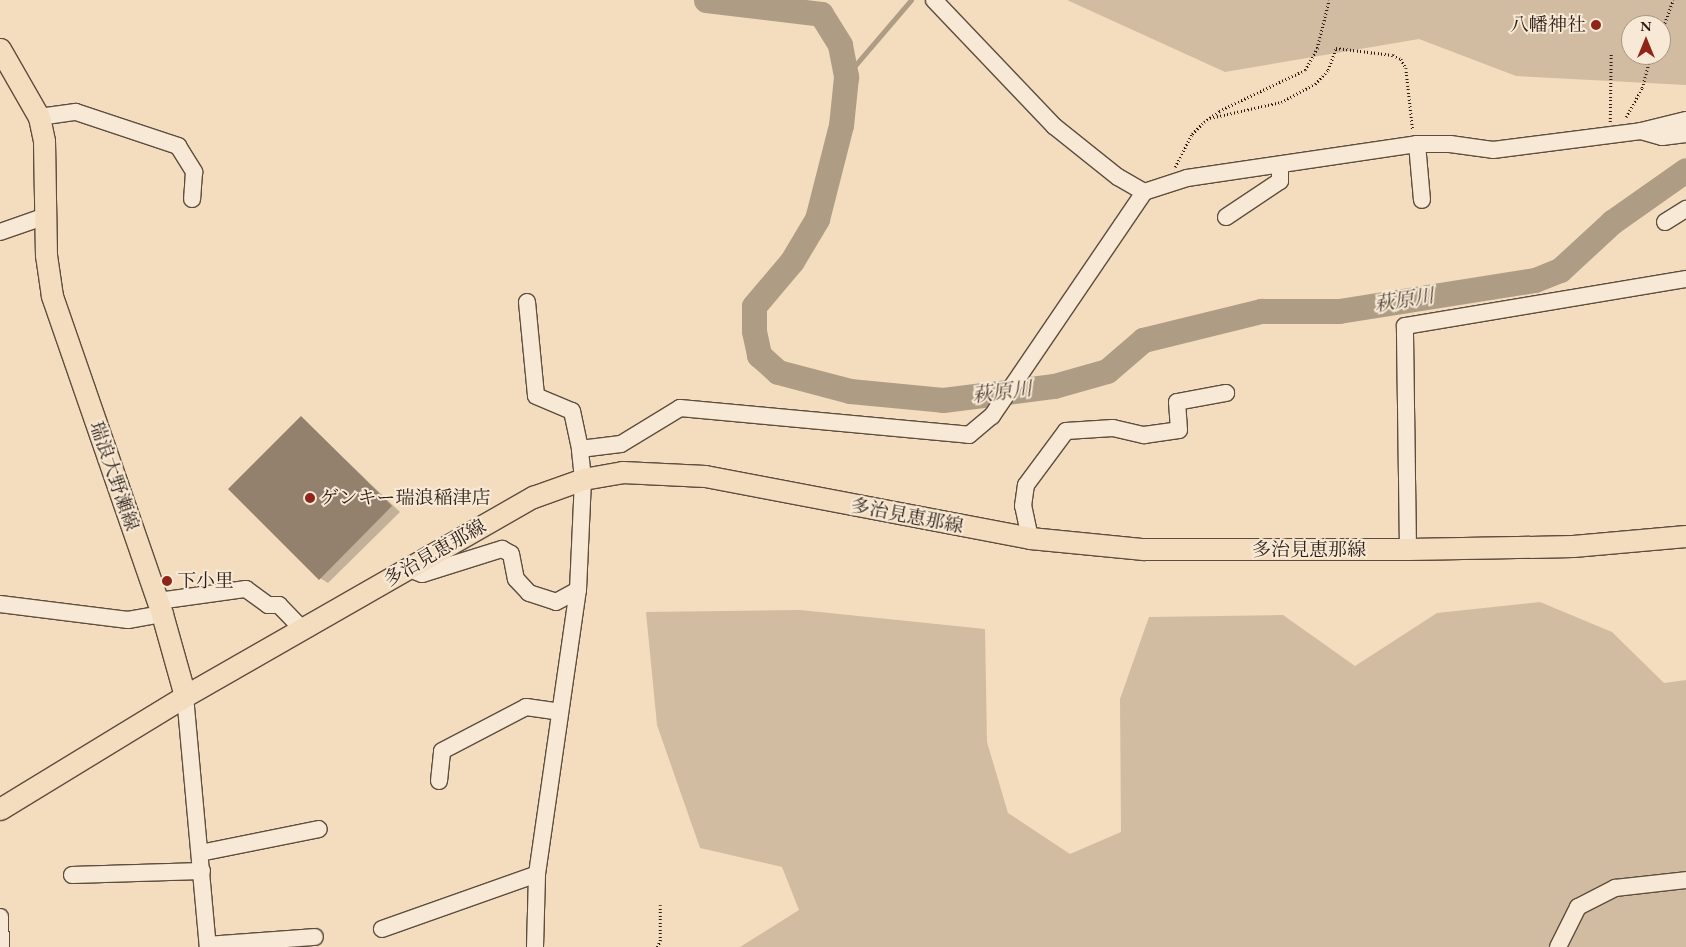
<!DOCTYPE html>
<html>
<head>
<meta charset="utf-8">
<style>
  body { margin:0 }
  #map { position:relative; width:1686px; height:947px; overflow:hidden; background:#f3ddbe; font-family:"EB Garamond","Noto Serif JP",serif }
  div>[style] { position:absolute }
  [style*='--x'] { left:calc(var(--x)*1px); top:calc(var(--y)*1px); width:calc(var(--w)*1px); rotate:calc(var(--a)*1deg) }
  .green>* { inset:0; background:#d1bca1 }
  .shadow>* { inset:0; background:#0003 }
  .stream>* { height:4.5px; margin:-2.25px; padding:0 2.25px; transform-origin:2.25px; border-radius:2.25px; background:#af9c85 }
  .river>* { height:25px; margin:-12.5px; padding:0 12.5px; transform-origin:12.5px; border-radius:12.5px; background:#af9c85 }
  .building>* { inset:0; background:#93816d }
  .path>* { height:2.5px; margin-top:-1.25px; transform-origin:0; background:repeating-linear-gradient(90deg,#2c1d15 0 1px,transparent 0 3.5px) }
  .roads { filter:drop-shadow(1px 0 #5e4d3f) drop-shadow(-1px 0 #5e4d3f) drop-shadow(0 1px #5e4d3f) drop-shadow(0 -1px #5e4d3f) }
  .minor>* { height:16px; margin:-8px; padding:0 8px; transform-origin:8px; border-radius:8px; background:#f7e9d5 }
  .major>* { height:21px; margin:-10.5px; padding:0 10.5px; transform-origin:10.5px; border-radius:10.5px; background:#f3ddbe }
  .dots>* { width:14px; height:14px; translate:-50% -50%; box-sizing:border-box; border:2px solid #f7e9d5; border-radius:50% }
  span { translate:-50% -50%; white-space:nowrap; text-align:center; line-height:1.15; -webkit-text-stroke:4px #f7e9d5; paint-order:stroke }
  .poi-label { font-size:19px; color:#2c1d15 }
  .right { translate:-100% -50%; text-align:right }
  .left { translate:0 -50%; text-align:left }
  .street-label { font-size:19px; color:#2c1d15 }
  .water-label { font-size:20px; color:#5a493c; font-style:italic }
  .north { position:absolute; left:1621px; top:15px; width:50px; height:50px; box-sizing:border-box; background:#f7e9d5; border:1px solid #a69788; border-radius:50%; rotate:0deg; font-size:14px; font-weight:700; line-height:20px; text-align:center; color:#2c1d15 }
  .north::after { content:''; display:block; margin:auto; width:18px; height:22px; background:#8f2418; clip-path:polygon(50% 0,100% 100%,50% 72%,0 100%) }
</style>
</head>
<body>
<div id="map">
  <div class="green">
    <i style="clip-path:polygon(evenodd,1067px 0,1686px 0,1686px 85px,1516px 76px,1419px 39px,1225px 72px,1067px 0,1631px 25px,1661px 25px,1661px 55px,1631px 55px,1631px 25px)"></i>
    <i style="clip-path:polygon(1540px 602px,1612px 632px,1664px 683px,1686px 680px,1686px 947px,740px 947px,799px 910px,782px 867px,700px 848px,657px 725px,646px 612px,800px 610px,985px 629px,987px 742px,1008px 813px,1070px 854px,1121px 832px,1120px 699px,1149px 617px,1283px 615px,1355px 666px,1437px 613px)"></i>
  </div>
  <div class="shadow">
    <i style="clip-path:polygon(301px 417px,400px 512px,328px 583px,320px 578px)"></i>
  </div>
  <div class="stream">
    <i style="--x:844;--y:69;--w:9;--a:-6"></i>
    <i style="--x:853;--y:68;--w:89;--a:-49.5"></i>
  </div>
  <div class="river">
    <i style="--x:706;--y:0;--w:116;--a:6.9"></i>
    <i style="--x:821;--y:14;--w:36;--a:58"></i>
    <i style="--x:840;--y:45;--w:33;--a:79"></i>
    <i style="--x:846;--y:77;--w:48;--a:95.9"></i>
    <i style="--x:841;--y:125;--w:97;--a:104.3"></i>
    <i style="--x:817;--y:219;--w:49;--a:120.8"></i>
    <i style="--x:792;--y:261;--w:59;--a:130.2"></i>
    <i style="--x:754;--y:306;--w:25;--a:90"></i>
    <i style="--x:754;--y:331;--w:25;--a:78"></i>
    <i style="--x:759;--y:355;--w:25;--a:42"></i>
    <i style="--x:778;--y:372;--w:74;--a:14.8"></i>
    <i style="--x:850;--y:391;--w:93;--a:5.5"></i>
    <i style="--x:943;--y:400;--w:112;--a:-7.2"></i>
    <i style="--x:1054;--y:386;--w:55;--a:-15.8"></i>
    <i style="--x:1107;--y:371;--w:48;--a:-40.7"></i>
    <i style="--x:1143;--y:340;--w:122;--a:-13.8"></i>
    <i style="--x:1261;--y:311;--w:78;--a:0"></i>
    <i style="--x:1339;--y:311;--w:198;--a:-9"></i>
    <i style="--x:1535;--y:280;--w:27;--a:-22"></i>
    <i style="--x:1560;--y:270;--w:71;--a:-42.7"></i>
    <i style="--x:1612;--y:222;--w:90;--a:-35.1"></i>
  </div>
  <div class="building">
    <i style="clip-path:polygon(301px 416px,392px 506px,319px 580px,228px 489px)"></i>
  </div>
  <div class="path">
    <i style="--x:1661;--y:33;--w:35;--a:-70"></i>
    <i style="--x:1626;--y:117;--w:33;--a:-61"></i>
    <i style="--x:1642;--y:88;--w:34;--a:-75"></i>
    <i style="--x:1210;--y:118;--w:73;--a:-12.7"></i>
    <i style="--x:1281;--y:102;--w:38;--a:-28"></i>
    <i style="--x:1315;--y:84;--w:19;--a:-47"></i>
    <i style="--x:1328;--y:70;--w:23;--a:-70"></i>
    <i style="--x:1336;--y:48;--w:57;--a:7"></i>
    <i style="--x:1393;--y:55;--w:9;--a:27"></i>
    <i style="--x:1401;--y:59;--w:10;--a:61"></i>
    <i style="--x:1406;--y:68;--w:63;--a:83.7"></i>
    <i style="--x:1610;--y:122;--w:69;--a:-89.2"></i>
    <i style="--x:1175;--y:167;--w:37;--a:-63"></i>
    <i style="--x:1192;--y:134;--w:17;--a:-45"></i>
    <i style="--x:1204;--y:122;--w:19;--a:-36"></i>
    <i style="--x:1219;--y:111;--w:95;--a:-25.5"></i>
    <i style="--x:1305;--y:70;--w:25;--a:-61"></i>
    <i style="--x:1317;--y:48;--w:49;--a:-76"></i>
    <i style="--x:657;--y:947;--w:7;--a:-63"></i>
    <i style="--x:660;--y:941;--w:36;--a:-90"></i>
  </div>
  <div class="roads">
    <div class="minor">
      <i style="--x:934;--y:0;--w:174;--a:46.4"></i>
      <i style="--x:1054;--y:126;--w:82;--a:38.6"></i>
      <i style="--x:1118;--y:177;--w:30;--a:30"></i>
      <i style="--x:39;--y:117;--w:37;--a:-8"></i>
      <i style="--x:76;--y:112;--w:108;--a:18.4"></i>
      <i style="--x:178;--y:146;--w:31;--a:58"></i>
      <i style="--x:194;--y:172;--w:27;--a:94"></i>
      <i style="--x:1641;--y:131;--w:46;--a:-13.7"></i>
      <i style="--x:1417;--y:144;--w:56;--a:84.9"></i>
      <i style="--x:1226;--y:217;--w:65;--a:-33.7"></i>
      <i style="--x:1280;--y:181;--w:16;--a:-90"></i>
      <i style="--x:1665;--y:222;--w:25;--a:-32"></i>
      <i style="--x:0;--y:232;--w:49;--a:-19.2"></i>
      <i style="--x:527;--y:302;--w:94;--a:84.5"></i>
      <i style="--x:536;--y:396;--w:39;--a:23"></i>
      <i style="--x:572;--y:411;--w:39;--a:78"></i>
      <i style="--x:1030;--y:538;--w:33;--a:-102"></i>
      <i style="--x:1023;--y:506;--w:21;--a:-82"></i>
      <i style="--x:1026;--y:485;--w:67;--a:-53.5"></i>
      <i style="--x:1066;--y:431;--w:47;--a:-3.7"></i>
      <i style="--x:1113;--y:428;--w:32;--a:13"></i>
      <i style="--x:1144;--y:435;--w:35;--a:-8"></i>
      <i style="--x:1179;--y:430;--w:28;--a:-94"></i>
      <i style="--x:1177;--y:402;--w:50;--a:-10.4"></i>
      <i style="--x:1408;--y:549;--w:223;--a:-90.8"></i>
      <i style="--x:1405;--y:326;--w:285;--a:-9.5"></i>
      <i style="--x:409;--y:569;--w:14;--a:21"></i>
      <i style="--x:422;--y:574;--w:84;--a:-17.4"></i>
      <i style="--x:502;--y:549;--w:10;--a:29"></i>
      <i style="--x:511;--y:554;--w:25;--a:79"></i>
      <i style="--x:516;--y:579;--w:19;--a:47"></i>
      <i style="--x:529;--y:593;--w:28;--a:18"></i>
      <i style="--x:556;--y:602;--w:25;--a:-29"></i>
      <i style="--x:158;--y:601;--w:89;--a:-7.8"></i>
      <i style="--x:246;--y:589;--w:27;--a:36"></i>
      <i style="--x:268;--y:605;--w:11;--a:0"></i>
      <i style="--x:279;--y:605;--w:33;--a:46"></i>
      <i style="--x:0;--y:604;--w:129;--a:7.1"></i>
      <i style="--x:128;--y:620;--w:35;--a:-10"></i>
      <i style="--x:185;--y:696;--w:252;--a:84.8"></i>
      <i style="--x:439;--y:781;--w:30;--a:-84"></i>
      <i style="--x:442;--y:751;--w:95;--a:-27.6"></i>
      <i style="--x:526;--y:707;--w:34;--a:8"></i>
      <i style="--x:200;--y:853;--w:121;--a:-11.4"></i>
      <i style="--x:72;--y:875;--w:130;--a:-1.8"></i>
      <i style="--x:0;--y:917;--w:30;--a:88"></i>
      <i style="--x:382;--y:929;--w:164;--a:-19.5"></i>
      <i style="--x:208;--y:945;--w:107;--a:-4.3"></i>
      <i style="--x:535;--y:947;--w:73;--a:-88.4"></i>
      <i style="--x:537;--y:874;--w:287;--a:-81.8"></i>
      <i style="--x:578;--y:590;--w:111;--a:-87.4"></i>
      <i style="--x:583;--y:479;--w:30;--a:-96"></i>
      <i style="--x:580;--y:449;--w:41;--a:-7"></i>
      <i style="--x:621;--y:444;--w:69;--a:-31.4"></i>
      <i style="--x:680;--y:408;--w:290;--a:5.3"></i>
      <i style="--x:969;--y:435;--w:30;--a:-40"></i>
      <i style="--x:992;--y:416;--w:271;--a:-55.8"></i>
      <i style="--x:1144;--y:192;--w:45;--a:-18"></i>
      <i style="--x:1187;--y:178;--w:232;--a:-8.4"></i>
      <i style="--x:1417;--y:144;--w:33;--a:0"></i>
      <i style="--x:1450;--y:144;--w:43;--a:7.9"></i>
      <i style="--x:1493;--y:150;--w:149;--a:-7.3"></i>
      <i style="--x:1641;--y:131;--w:22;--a:16"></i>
      <i style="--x:1662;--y:137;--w:24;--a:-7"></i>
      <i style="--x:1558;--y:947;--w:45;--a:-63.4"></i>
      <i style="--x:1578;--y:907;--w:42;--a:-27.2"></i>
      <i style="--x:1615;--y:888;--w:71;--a:-6.4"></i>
    </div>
    <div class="major">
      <i style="--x:0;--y:49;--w:78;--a:60.2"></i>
      <i style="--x:39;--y:117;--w:25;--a:78"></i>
      <i style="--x:44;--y:141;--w:114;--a:89"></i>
      <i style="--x:46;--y:255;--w:41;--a:81.7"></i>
      <i style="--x:52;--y:296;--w:336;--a:70.9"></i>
      <i style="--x:162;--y:614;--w:85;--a:74.3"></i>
      <i style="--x:0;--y:809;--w:217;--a:-31.4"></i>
      <i style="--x:185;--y:696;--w:401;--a:-29.8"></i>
      <i style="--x:533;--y:497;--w:53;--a:-19.8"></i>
      <i style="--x:583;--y:479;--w:40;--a:-10"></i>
      <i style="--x:622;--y:472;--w:83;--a:2.8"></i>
      <i style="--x:705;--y:476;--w:331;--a:10.8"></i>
      <i style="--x:1030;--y:538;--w:114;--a:5.6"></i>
      <i style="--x:1143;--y:549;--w:265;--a:0"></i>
      <i style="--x:1408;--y:549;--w:165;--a:-1"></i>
      <i style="--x:1573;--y:546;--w:113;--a:-5.1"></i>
    </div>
  </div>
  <div class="dots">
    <i style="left:1596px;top:25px;background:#8f2418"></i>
    <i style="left:310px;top:498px;background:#8f2418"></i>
    <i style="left:167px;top:581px;background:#8f2418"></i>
  </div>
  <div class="poi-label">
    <span class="right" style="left:1586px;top:25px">八幡神社</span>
    <span class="left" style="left:320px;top:498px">ゲンキー瑞浪稲津店</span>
    <span class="left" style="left:177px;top:581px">下小里</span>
  </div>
  <div class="street-label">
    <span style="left:114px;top:476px;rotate:71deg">瑞浪大野瀬線</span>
    <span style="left:907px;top:516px;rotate:11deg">多治見恵那線</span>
    <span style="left:1309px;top:550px">多治見恵那線</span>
    <span style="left:435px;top:553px;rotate:-30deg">多治見恵那線</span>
  </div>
  <div class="water-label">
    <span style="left:1404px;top:300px;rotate:-9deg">萩原川</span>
    <span style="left:1002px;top:392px;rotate:-7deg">萩原川</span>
  </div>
  <div class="north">N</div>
</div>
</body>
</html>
